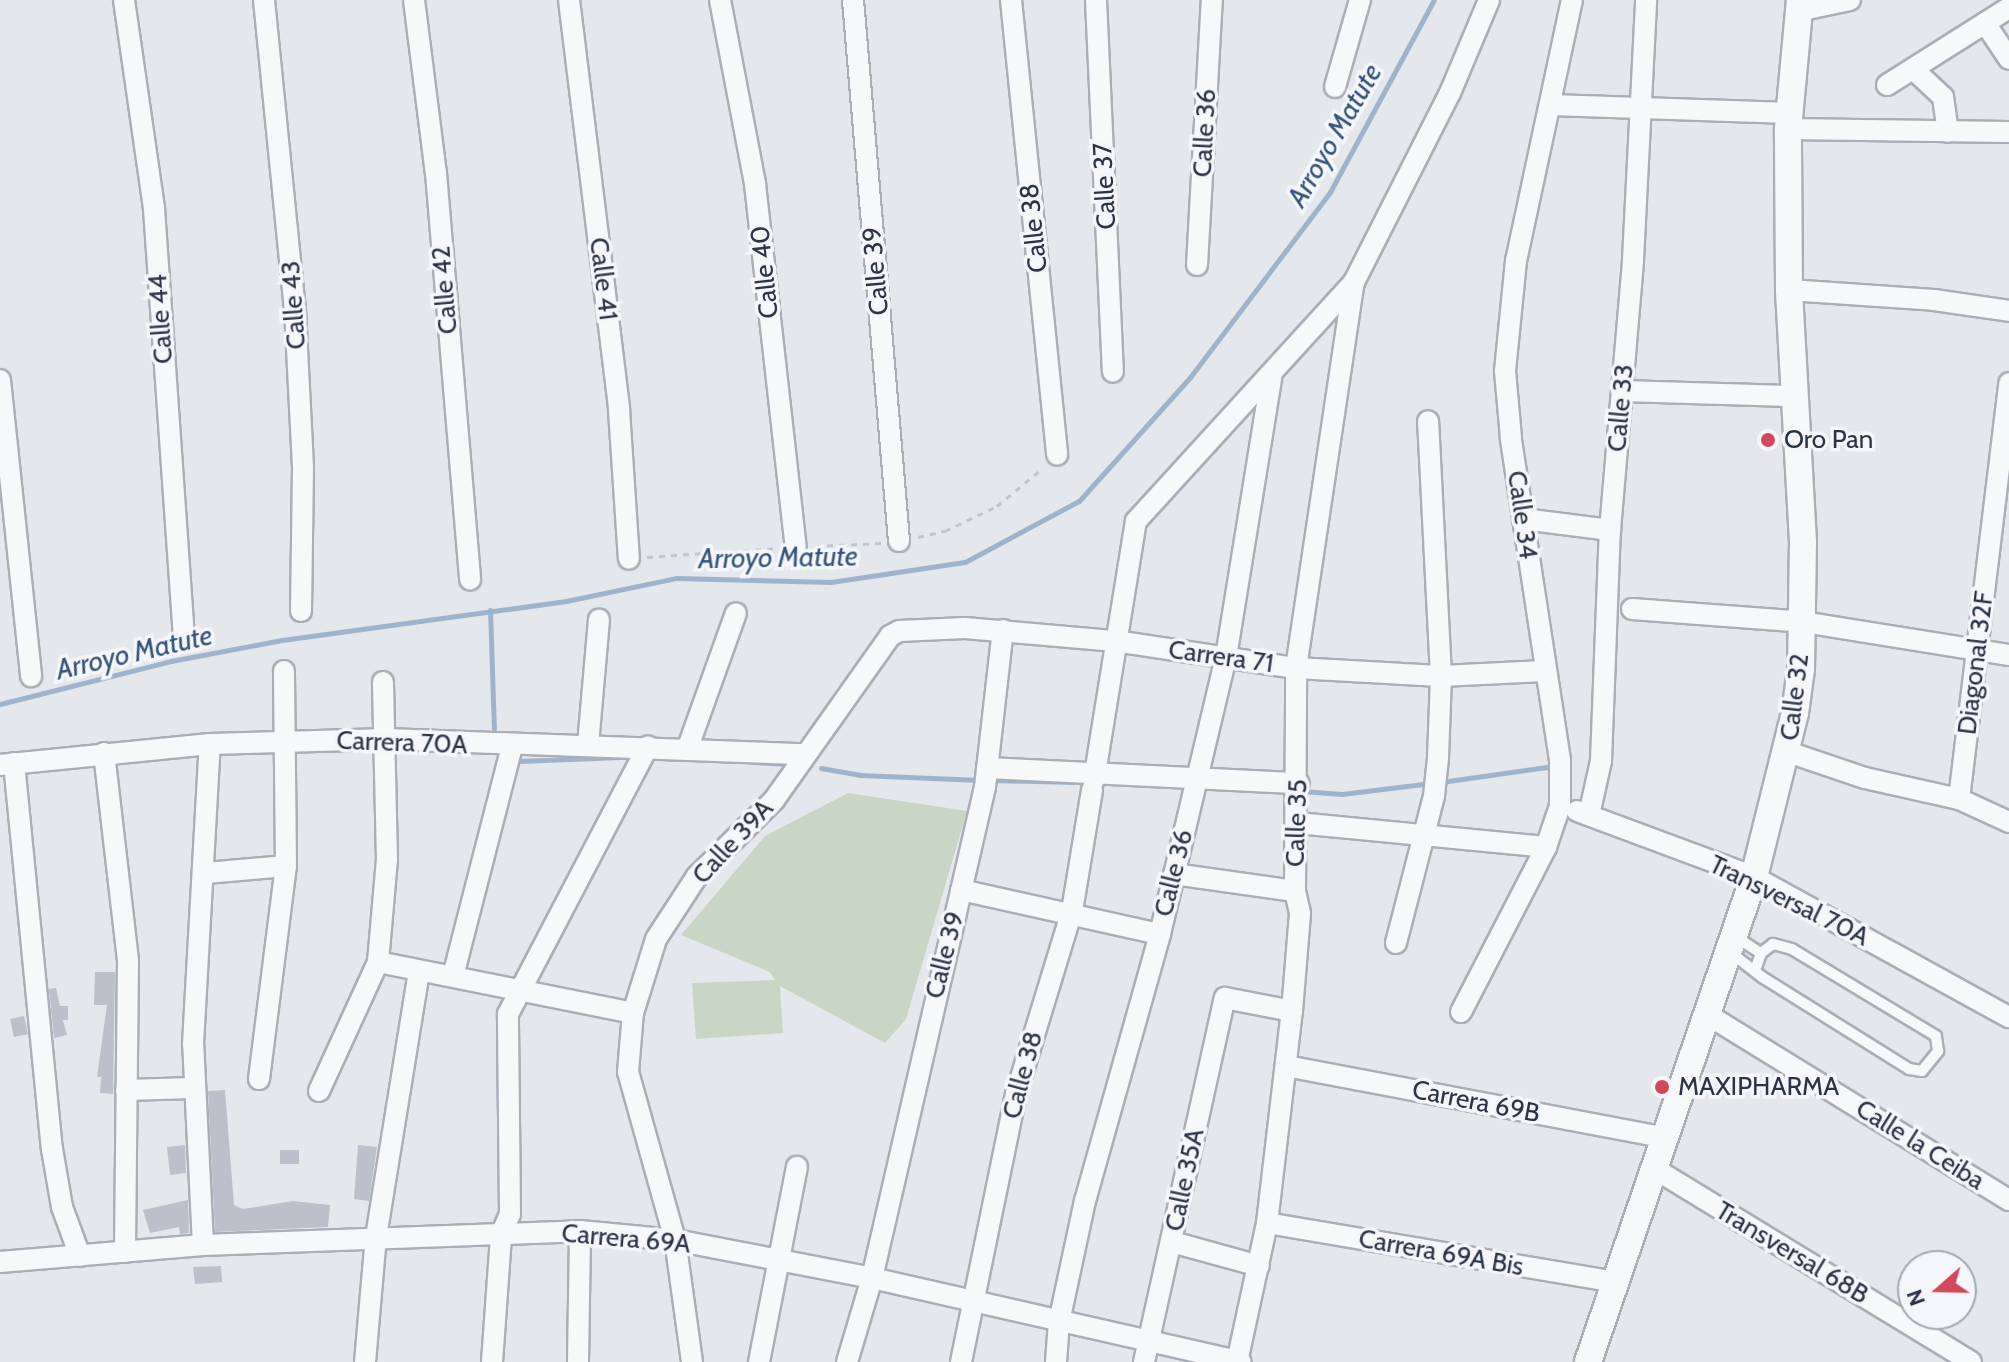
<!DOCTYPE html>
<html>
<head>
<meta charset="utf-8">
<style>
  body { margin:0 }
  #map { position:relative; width:2009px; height:1362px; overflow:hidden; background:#e4e7ec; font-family:Cabin,sans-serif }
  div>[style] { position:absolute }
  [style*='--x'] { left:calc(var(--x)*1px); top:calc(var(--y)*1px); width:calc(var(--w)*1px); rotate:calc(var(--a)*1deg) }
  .green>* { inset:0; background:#c9d6c5 }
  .stream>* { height:5px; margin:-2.5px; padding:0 2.5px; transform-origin:2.5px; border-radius:2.5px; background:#9fb4cc }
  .building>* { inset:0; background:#bbc0ca }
  .path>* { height:3px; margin-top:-1.5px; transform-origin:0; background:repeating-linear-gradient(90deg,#c2c5cb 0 6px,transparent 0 12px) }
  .roads { filter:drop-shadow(2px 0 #a9aeb7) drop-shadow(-2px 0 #a9aeb7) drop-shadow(0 2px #a9aeb7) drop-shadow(0 -2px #a9aeb7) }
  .service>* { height:10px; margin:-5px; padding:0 5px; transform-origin:5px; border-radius:5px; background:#f7f8fa }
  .minor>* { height:20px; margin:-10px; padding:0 10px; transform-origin:10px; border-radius:10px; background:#f7f8fa }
  .tertiary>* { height:26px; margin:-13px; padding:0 13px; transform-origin:13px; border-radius:13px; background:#f7f8fa }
  .dots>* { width:22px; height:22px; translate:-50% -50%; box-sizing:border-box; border:4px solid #f4f6f9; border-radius:50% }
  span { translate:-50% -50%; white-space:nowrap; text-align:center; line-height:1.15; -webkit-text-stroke:7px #f4f6f9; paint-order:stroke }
  .street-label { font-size:26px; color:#2b3445 }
  .poi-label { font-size:26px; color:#2b3445 }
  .left { translate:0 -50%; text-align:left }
  .water-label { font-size:28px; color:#34527a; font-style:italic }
  .north { position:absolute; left:1897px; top:1250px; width:80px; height:80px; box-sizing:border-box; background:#f4f6f9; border:2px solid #a4a8b1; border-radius:50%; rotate:250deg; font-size:22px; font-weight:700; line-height:32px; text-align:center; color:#2b3445 }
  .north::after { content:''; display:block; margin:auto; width:28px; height:36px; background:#d1495b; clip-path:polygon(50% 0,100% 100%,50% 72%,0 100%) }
</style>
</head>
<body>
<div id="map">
  <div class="green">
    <i style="clip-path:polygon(848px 793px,967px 811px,906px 1019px,885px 1043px,780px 986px,783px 1033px,696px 1039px,692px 983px,775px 980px,770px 972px,681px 935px,765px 836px)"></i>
  </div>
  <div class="stream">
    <i style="--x:490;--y:610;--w:119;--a:88.1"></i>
    <i style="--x:0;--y:704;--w:176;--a:-14.1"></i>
    <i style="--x:171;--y:661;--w:113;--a:-10.7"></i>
    <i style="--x:282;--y:640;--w:287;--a:-7.8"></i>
    <i style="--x:566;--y:601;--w:112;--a:-11.8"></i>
    <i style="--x:676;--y:578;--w:155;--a:1.5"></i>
    <i style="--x:831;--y:582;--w:135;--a:-8.5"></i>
    <i style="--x:965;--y:562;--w:129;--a:-28.2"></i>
    <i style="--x:1079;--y:501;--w:168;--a:-48.1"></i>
    <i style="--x:1191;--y:376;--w:231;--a:-52.9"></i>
    <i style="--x:1330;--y:192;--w:218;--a:-61.6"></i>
    <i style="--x:519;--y:761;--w:102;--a:-2.2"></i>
    <i style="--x:753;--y:762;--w:38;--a:3"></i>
    <i style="--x:821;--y:768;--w:40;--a:10"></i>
    <i style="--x:860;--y:775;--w:120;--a:2.4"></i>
    <i style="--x:990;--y:780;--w:82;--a:1.4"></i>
    <i style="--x:1441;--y:782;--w:107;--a:-8.1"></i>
    <i style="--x:1302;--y:791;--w:40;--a:4.3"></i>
    <i style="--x:1342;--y:794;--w:90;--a:-7"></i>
  </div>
  <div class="building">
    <i style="clip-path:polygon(95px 972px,115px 972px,113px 1094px,100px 1093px,101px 1077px,97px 1077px,107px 1005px,94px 1005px)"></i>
    <i style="clip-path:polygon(56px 988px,60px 1006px,68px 1006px,68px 1020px,63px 1020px,67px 1035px,54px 1038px,49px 989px)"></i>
    <i style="clip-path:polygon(24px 1016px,28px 1034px,14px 1037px,10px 1019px)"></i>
    <i style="clip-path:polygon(225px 1090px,234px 1205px,243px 1209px,293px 1201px,330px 1205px,328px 1227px,215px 1232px,208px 1091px)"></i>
    <i style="clip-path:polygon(185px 1145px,186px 1173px,170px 1175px,167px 1147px)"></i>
    <i style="clip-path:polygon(358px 1145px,377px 1147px,369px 1201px,354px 1199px)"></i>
    <i style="clip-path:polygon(280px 1150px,299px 1150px,299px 1164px,280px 1164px)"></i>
    <i style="clip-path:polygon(188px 1200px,189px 1233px,180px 1234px,179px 1227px,150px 1233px,143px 1210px)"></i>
    <i style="clip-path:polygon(221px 1266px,222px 1282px,195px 1284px,193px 1267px)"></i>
  </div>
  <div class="path">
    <i style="--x:918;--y:537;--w:28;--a:-13"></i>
    <i style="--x:945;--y:531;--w:58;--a:-25.7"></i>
    <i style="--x:997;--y:506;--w:60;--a:-39.6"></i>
    <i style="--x:815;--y:546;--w:68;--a:-2.5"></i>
    <i style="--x:647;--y:557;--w:132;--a:-3.9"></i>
  </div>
  <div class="roads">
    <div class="service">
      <i style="--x:1736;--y:937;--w:30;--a:33"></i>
      <i style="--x:1730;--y:952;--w:41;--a:38"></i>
      <i style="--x:1762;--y:977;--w:173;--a:32"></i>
      <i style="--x:1909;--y:1069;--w:13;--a:9"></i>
      <i style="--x:1922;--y:1071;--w:26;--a:-51"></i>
      <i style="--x:1938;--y:1051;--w:15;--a:-98"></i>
      <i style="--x:1936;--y:1036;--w:168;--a:-148.9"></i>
      <i style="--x:1792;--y:949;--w:20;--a:-165"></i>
      <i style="--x:1773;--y:944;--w:15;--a:143"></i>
      <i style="--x:1761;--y:953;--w:18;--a:109"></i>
    </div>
    <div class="minor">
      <i style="--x:124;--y:0;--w:211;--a:81.8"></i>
      <i style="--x:154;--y:209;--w:431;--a:86"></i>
      <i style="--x:264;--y:0;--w:311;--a:84.3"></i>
      <i style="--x:295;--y:309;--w:159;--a:87.1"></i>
      <i style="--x:303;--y:468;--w:143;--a:90.8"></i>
      <i style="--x:414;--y:0;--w:174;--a:82.8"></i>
      <i style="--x:436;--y:173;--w:408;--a:85.2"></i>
      <i style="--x:569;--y:0;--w:413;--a:83"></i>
      <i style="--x:619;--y:410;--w:149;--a:86.2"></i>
      <i style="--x:720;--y:0;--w:187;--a:79.2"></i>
      <i style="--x:755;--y:184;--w:365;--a:83.6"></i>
      <i style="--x:853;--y:0;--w:543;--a:85.14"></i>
      <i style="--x:1011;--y:0;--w:457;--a:84.2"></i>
      <i style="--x:1096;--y:0;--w:372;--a:87.4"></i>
      <i style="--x:1798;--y:11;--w:53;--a:-11.9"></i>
      <i style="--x:1985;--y:23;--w:43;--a:56.3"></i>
      <i style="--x:1913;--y:69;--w:41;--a:43"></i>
      <i style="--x:1943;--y:97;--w:35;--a:82"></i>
      <i style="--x:1887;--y:85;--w:144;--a:-32.3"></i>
      <i style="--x:1335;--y:87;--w:91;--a:-74"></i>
      <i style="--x:1551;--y:105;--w:239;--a:1.9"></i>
      <i style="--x:1788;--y:129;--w:221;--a:0.8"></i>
      <i style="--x:1197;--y:265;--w:265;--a:-86.8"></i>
      <i style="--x:1789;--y:290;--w:145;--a:3.9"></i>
      <i style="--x:1934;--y:300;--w:76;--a:8.3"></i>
      <i style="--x:0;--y:380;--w:298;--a:84"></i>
      <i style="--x:1624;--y:391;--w:172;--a:1.7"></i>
      <i style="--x:1523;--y:519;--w:88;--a:7.2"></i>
      <i style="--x:1632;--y:609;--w:171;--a:4.3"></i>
      <i style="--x:1803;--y:622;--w:209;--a:9.1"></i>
      <i style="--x:588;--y:745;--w:126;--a:-85"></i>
      <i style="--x:688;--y:747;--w:142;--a:-70.3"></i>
      <i style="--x:1788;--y:752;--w:81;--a:18.7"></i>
      <i style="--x:1865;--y:778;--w:96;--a:12.6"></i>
      <i style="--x:1959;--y:799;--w:55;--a:24.7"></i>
      <i style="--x:104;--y:753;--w:209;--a:83.4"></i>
      <i style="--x:128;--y:961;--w:291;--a:90.6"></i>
      <i style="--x:14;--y:763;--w:388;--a:84.4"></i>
      <i style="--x:52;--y:1149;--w:59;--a:80.2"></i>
      <i style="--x:62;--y:1207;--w:52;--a:69.8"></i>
      <i style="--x:0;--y:765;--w:211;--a:-5.7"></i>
      <i style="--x:210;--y:744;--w:177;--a:-1.6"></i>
      <i style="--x:387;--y:739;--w:417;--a:2.1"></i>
      <i style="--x:987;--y:768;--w:312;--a:2.8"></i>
      <i style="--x:1094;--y:780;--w:262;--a:-80.8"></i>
      <i style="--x:1136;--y:521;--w:323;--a:-47.6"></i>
      <i style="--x:1354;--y:282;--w:212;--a:-63.1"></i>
      <i style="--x:1450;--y:93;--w:101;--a:-67.2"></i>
      <i style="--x:1959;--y:799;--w:419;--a:-83.1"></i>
      <i style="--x:1577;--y:811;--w:189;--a:20.4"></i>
      <i style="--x:1754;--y:877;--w:291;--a:28.8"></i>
      <i style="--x:1589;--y:815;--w:55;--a:-77.5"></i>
      <i style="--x:1601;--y:761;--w:231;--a:-87.8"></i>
      <i style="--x:1610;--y:530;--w:271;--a:-85.1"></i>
      <i style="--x:1633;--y:260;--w:260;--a:-87.1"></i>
      <i style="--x:1297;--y:823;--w:250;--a:5.5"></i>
      <i style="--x:206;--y:873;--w:80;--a:-5"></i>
      <i style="--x:1174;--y:874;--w:122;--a:8"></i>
      <i style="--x:961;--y:890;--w:204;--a:12.5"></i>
      <i style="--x:1396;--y:943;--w:152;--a:-75.5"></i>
      <i style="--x:1434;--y:796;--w:38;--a:-84"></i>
      <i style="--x:1438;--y:758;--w:82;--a:-87.9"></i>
      <i style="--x:1441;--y:676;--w:255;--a:-92.9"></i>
      <i style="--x:378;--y:962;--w:260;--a:11.3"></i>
      <i style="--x:453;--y:976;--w:236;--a:-75.6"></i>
      <i style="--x:1461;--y:1012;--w:186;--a:-62.7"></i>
      <i style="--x:1546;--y:847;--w:43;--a:-71.1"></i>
      <i style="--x:1560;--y:806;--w:46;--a:-90"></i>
      <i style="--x:1560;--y:760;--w:326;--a:-98.7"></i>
      <i style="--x:1511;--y:438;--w:67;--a:-95.1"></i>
      <i style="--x:1505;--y:371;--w:111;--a:-84.3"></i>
      <i style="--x:1516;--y:261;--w:267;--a:-77.9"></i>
      <i style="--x:1708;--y:1015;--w:353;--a:31.6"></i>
      <i style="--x:1286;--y:1066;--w:387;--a:10.7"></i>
      <i style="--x:259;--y:1079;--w:215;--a:-82.8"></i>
      <i style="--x:286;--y:866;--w:195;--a:-90.6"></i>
      <i style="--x:126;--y:1090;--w:67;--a:-1.7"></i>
      <i style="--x:319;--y:1091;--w:142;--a:-65.4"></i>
      <i style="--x:378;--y:962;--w:102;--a:-85"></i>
      <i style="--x:387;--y:860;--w:178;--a:-91.3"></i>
      <i style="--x:1655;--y:1169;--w:370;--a:31.4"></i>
      <i style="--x:1267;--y:1223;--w:353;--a:9.6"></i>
      <i style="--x:1172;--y:1242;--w:90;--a:15.4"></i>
      <i style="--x:203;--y:1245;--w:201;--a:-92.8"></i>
      <i style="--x:193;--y:1044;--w:300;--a:-86.8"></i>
      <i style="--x:0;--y:1262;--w:204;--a:-4.8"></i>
      <i style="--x:203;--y:1245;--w:377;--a:-2.1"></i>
      <i style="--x:580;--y:1231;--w:95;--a:5.4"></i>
      <i style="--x:675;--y:1240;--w:201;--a:10.9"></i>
      <i style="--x:872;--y:1278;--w:378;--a:12.8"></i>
      <i style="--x:365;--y:1362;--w:125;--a:-85"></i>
      <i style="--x:376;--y:1237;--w:269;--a:-80.8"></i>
      <i style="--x:492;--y:1362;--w:127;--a:-85.9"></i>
      <i style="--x:501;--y:1235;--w:23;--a:-67"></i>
      <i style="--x:510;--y:1214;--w:200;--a:-90.6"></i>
      <i style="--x:508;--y:1014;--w:302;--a:-62.4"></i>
      <i style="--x:578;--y:1362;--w:131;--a:-89.1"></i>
      <i style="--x:692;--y:1362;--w:123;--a:-97.9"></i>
      <i style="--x:675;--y:1240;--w:174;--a:-105.6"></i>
      <i style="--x:628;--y:1072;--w:59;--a:-85.2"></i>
      <i style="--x:633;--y:1013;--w:77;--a:-72.7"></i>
      <i style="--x:656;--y:939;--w:75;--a:-56.9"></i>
      <i style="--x:697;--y:876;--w:108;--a:-44.6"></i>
      <i style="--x:774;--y:800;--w:201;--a:-54.7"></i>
      <i style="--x:890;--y:636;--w:10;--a:-29"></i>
      <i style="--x:899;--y:631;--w:66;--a:-2.6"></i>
      <i style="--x:965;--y:628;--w:151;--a:5"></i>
      <i style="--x:1115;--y:641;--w:183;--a:8.5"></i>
      <i style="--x:1296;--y:668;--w:145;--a:3.2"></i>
      <i style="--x:1441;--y:676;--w:103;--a:-2.8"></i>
      <i style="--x:759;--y:1362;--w:199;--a:-79"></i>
      <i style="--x:847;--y:1362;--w:88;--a:-73.4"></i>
      <i style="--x:872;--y:1278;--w:504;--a:-77.04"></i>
      <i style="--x:985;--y:787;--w:158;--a:-83.5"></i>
      <i style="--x:961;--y:1362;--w:274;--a:-78.4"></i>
      <i style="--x:1016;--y:1094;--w:191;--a:-73"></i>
      <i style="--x:1072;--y:911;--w:123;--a:-80.6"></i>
      <i style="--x:1056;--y:1362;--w:40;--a:-85.7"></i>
      <i style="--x:1059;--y:1322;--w:124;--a:-77.9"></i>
      <i style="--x:1085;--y:1201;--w:277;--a:-74.3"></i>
      <i style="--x:1160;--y:934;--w:285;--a:-76.6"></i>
      <i style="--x:1226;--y:657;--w:283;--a:-80.8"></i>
      <i style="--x:1144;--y:1362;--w:373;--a:-77.5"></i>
      <i style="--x:1225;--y:998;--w:68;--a:11"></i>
      <i style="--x:1237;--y:1362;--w:142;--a:-77.8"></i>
      <i style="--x:1267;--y:1223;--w:213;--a:-83.3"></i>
      <i style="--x:1292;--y:1011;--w:98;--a:-85.3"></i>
      <i style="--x:1300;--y:913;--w:23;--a:-103"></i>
      <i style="--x:1295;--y:891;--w:223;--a:-89.7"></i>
      <i style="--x:1296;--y:668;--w:390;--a:-81.5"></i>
    </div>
    <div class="tertiary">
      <i style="--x:1588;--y:1362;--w:513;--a:-71.11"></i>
      <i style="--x:1754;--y:877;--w:169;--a:-76"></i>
      <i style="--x:1795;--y:713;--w:44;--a:-82.2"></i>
      <i style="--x:1801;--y:669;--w:127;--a:-89.1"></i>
      <i style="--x:1803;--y:542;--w:252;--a:-93.2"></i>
      <i style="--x:1789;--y:290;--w:161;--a:-90.4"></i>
      <i style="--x:1788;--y:129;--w:130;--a:-84.7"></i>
    </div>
  </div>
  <div class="dots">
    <i style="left:1768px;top:440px;background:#d1495b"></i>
    <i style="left:1662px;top:1087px;background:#d1495b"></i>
  </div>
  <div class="street-label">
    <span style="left:1205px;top:133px;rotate:-87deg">Calle 36</span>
    <span style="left:1105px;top:186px;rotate:-93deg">Calle 37</span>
    <span style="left:1034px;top:228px;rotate:-96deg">Calle 38</span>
    <span style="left:876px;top:271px;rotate:-95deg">Calle 39</span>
    <span style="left:765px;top:272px;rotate:-96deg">Calle 40</span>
    <span style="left:603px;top:279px;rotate:83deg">Calle 41</span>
    <span style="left:445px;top:290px;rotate:-95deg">Calle 42</span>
    <span style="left:294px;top:305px;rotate:-94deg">Calle 43</span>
    <span style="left:161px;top:319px;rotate:-94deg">Calle 44</span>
    <span style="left:1621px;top:408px;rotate:-85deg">Calle 33</span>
    <span style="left:1522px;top:515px;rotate:82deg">Calle 34</span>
    <span style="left:1221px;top:657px;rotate:8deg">Carrera 71</span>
    <span style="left:1976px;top:663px;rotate:-83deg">Diagonal 32F</span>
    <span style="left:1795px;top:697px;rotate:-83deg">Calle 32</span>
    <span style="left:402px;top:743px;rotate:2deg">Carrera 70A</span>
    <span style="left:1297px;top:823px;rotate:-88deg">Calle 35</span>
    <span style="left:733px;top:842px;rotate:-47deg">Calle 39A</span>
    <span style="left:1174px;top:873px;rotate:-76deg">Calle 36</span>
    <span style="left:1789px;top:901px;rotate:26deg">Transversal 70A</span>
    <span style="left:945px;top:955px;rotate:-76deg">Calle 39</span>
    <span style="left:1023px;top:1075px;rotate:-75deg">Calle 38</span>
    <span style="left:1476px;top:1102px;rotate:11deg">Carrera 69B</span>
    <span style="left:1920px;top:1145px;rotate:32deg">Calle la Ceiba</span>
    <span style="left:1185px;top:1180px;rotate:-78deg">Calle 35A</span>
    <span style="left:626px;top:1239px;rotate:5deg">Carrera 69A</span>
    <span style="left:1441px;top:1253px;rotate:10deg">Carrera 69A Bis</span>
    <span style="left:1792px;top:1253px;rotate:31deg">Transversal 68B</span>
  </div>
  <div class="poi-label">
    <span class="left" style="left:1784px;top:440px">Oro Pan</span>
    <span class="left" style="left:1678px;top:1087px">MAXIPHARMA</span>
  </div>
  <div class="water-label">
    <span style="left:1334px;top:135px;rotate:-60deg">Arroyo Matute</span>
    <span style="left:778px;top:557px;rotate:-1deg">Arroyo Matute</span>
    <span style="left:134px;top:652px;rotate:-13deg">Arroyo Matute</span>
  </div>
  <div class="north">N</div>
</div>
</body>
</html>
